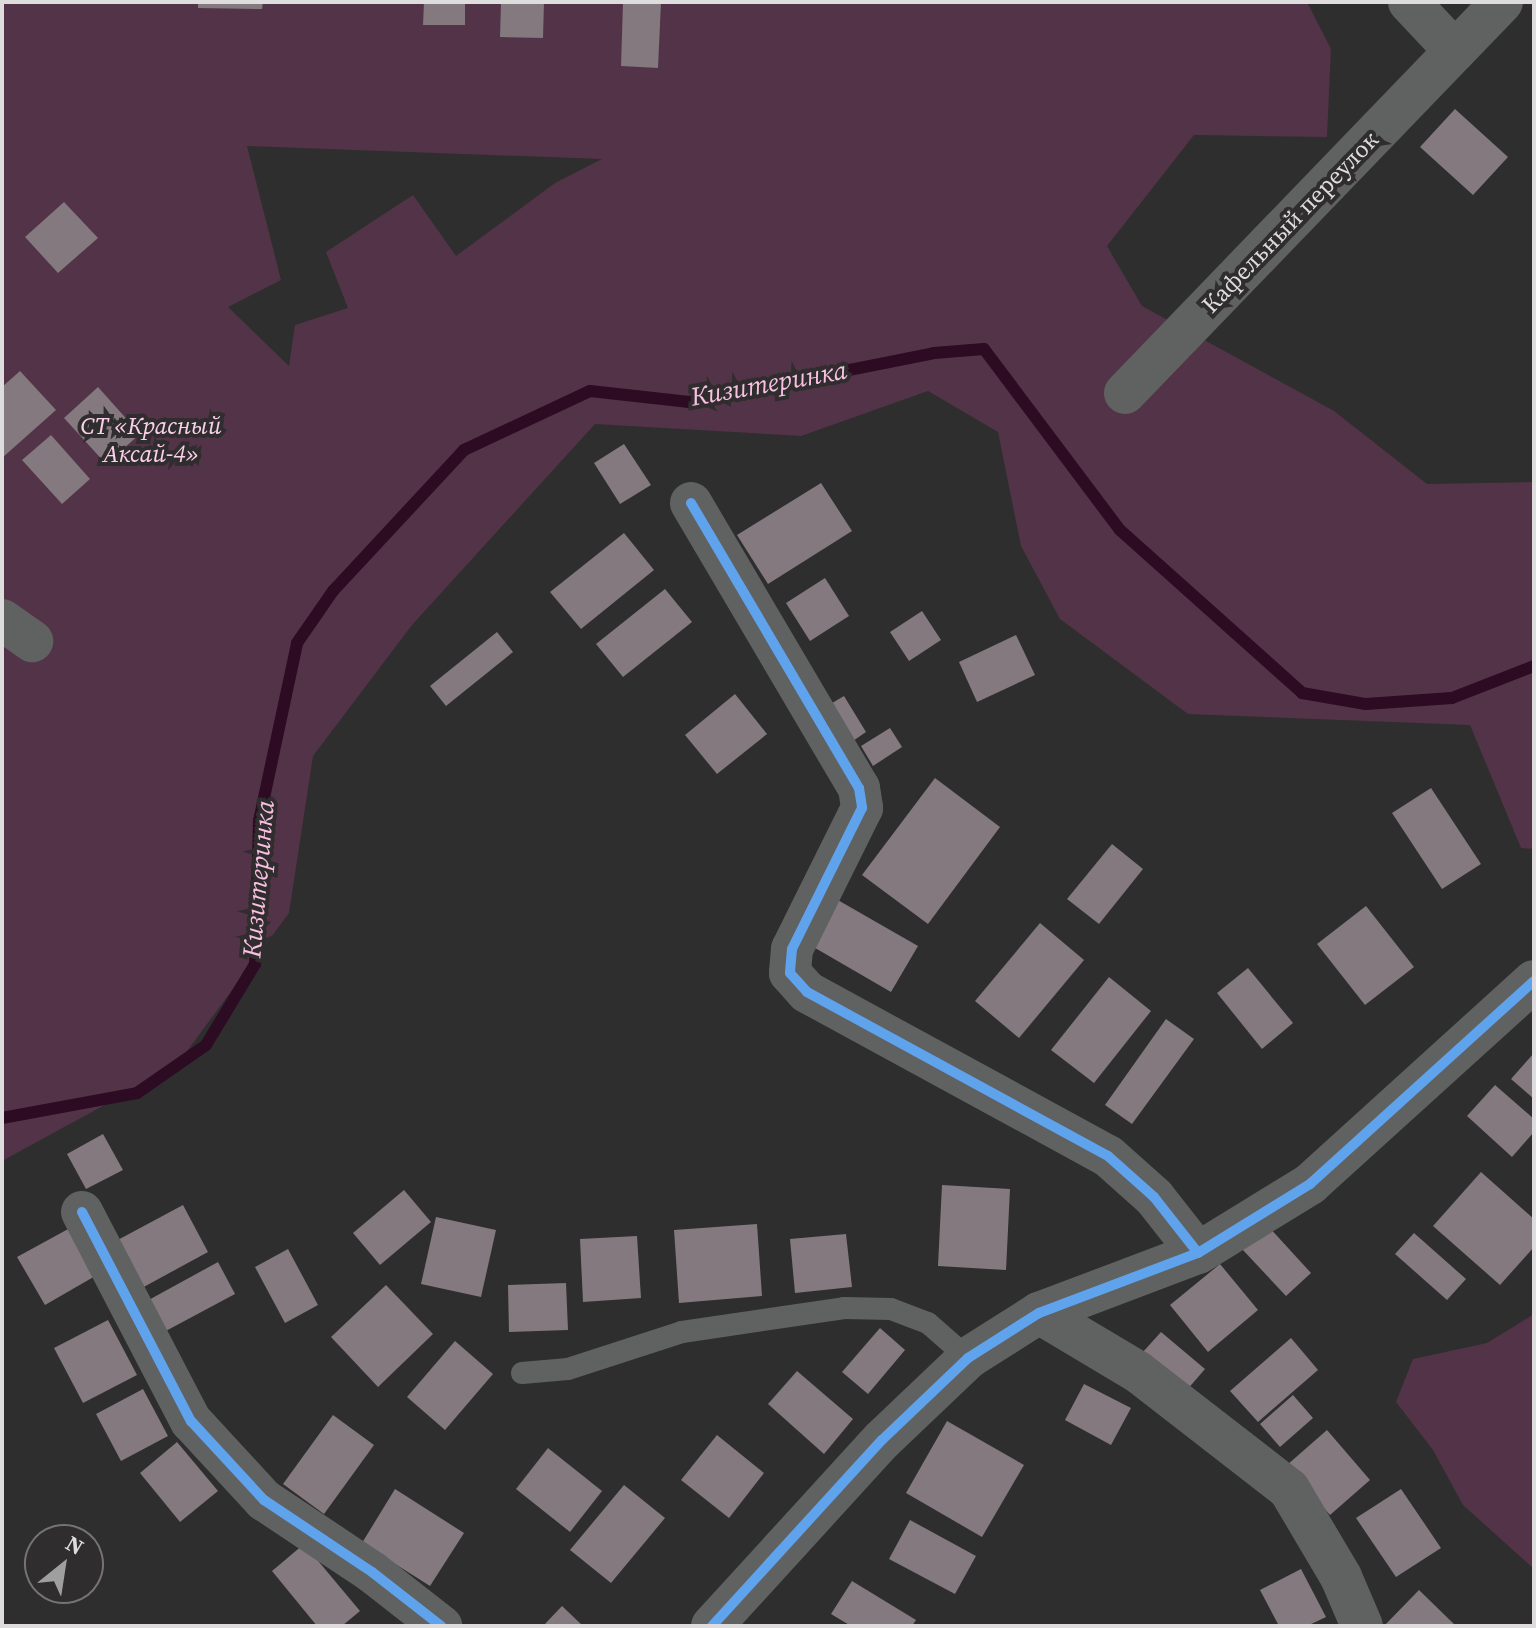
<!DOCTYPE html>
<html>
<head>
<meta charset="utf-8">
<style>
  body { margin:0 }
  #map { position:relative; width:1536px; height:1628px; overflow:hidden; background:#2e2e2e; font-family:"Source Serif 4",serif }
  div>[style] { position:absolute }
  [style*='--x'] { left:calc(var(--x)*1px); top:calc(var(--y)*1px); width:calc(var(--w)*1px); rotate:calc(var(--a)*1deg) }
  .green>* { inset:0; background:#533347 }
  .stream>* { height:12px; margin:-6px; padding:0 6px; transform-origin:6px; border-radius:6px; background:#2d0c23 }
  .building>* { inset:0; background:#83797f }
  .lane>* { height:22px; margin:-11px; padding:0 11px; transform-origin:11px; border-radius:11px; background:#606161 }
  .street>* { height:42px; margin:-21px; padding:0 21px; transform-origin:21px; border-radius:21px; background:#606161 }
  .cycleway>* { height:10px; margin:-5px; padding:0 5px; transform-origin:5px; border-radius:5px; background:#60a3ed }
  span { translate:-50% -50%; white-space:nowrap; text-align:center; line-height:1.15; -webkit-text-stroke:8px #2f2d2e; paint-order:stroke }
  .street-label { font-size:24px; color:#dedcdd }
  .park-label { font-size:24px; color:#fcd0ea; font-style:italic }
  .water-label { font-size:26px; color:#f9c0e2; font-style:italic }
  .frame { position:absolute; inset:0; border:4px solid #dedcdd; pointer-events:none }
  .north { position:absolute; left:24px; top:1524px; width:80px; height:80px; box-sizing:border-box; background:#2f2d2e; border:2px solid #757374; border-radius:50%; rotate:30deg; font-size:22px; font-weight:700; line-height:32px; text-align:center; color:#dedcdd }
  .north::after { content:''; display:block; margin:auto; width:28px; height:36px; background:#a09fa0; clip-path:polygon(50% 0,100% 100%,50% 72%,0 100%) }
</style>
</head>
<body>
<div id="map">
  <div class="green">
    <i style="clip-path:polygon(evenodd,2px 2px,1307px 2px,1331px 49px,1327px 137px,1194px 135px,1107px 246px,1142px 306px,1334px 411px,1427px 484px,1534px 482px,1534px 849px,1521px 848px,1470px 725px,1188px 714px,1060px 619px,1021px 546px,998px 432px,928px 391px,801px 436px,595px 424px,412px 625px,313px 756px,289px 913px,176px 1066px,2px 1161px,2px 2px,247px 146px,602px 159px,555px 183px,456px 256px,413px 195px,326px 252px,348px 308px,295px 325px,289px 366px,228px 307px,281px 280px,247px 146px)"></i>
    <i style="clip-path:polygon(1534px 1314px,1534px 1569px,1463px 1505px,1433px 1450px,1396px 1402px,1413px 1359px,1487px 1343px)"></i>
  </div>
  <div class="stream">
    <i style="--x:2;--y:1118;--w:137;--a:-10.5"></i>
    <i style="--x:137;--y:1093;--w:84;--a:-34.8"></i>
    <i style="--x:206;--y:1045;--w:95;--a:-58.8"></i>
    <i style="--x:255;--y:964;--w:143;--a:-88.4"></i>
    <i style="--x:259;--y:821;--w:182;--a:-77.9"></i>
    <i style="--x:297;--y:643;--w:63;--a:-55.3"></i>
    <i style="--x:333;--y:591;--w:192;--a:-47.1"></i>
    <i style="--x:464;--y:450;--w:139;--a:-25.1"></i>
    <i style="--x:590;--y:391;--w:100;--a:6.3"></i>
    <i style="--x:689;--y:402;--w:250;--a:-11.3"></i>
    <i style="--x:934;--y:353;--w:50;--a:-4.6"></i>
    <i style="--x:984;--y:349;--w:226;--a:53.1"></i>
    <i style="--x:1120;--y:530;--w:244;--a:41.8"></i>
    <i style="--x:1302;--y:693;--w:65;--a:9.8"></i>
    <i style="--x:1366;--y:704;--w:86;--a:-4"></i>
    <i style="--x:1452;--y:698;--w:88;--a:-21.3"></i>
  </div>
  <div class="building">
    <i style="clip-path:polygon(198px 2px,263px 2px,262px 9px,198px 8px)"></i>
    <i style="clip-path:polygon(424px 2px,465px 2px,465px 25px,423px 25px)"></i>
    <i style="clip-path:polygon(501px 2px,544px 2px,543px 38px,500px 37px)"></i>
    <i style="clip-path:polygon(623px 2px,661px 2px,658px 68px,621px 66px)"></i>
    <i style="clip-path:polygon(1455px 109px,1508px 157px,1473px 195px,1420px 147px)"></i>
    <i style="clip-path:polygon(64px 202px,98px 238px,58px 273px,25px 237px)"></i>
    <i style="clip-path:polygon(20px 371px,56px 410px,2px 458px,2px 387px)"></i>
    <i style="clip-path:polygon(98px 387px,140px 434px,106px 464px,64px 418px)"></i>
    <i style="clip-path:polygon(51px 435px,90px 479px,62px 504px,22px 460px)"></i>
    <i style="clip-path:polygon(624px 444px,651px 485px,620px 504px,594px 463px)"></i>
    <i style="clip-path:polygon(821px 483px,852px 531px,768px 584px,737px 535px)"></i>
    <i style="clip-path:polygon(624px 533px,654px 570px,581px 629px,550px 592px)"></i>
    <i style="clip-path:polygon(825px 578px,849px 616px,810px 641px,786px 603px)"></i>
    <i style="clip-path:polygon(665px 589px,692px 622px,623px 677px,596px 644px)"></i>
    <i style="clip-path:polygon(922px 611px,941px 640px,909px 661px,890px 632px)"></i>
    <i style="clip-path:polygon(497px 632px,513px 652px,446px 706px,430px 686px)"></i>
    <i style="clip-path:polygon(1016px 635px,1035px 675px,977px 702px,959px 662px)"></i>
    <i style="clip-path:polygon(735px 694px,767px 734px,717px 774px,685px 735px)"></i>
    <i style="clip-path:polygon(844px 696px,866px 732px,850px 743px,827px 706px)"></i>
    <i style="clip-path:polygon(890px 728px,902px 747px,873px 766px,861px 746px)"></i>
    <i style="clip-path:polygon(935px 778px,1000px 827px,928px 924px,862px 875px)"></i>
    <i style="clip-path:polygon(1431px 788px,1481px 864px,1442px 889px,1392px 813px)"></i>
    <i style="clip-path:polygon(1112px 844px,1143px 869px,1099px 924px,1067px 899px)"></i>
    <i style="clip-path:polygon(836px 899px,918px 946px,891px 992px,810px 945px)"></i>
    <i style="clip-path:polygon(1366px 906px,1414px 967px,1365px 1005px,1317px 944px)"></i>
    <i style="clip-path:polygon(1040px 923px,1084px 960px,1019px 1038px,975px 1001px)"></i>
    <i style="clip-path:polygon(1248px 968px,1293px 1023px,1262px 1049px,1217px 993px)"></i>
    <i style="clip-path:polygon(1109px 977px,1151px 1011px,1094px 1083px,1051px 1050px)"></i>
    <i style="clip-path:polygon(1166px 1019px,1194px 1039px,1132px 1124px,1105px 1105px)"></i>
    <i style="clip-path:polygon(1534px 1053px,1534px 1099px,1511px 1079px)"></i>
    <i style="clip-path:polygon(1495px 1085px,1534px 1119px,1534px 1132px,1512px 1157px,1467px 1116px)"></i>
    <i style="clip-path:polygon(103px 1134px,123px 1170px,86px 1189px,67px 1154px)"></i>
    <i style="clip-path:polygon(1481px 1172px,1534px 1219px,1534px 1247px,1500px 1285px,1433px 1226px)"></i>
    <i style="clip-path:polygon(942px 1185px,1010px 1189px,1006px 1270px,938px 1266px)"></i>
    <i style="clip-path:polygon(404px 1190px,431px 1222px,380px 1265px,353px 1233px)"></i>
    <i style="clip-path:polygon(183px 1205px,208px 1252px,140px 1289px,114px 1242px)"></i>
    <i style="clip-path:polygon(436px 1217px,496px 1230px,481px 1297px,421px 1284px)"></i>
    <i style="clip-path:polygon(757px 1224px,762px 1296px,679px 1303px,674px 1230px)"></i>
    <i style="clip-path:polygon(1268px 1226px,1311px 1273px,1286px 1296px,1242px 1249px)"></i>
    <i style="clip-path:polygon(70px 1228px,97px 1275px,45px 1305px,17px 1257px)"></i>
    <i style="clip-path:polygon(1414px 1233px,1466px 1279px,1447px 1300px,1395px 1254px)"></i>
    <i style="clip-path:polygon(846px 1234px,852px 1287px,795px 1293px,790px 1239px)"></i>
    <i style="clip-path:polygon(637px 1236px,641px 1298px,583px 1302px,580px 1239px)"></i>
    <i style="clip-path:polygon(288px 1249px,318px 1305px,285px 1323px,255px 1267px)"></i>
    <i style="clip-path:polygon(218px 1262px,235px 1294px,162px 1333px,145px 1302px)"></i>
    <i style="clip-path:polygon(1220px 1264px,1258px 1310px,1208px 1352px,1170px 1305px)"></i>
    <i style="clip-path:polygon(566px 1283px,568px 1330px,509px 1332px,508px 1285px)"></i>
    <i style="clip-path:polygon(386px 1285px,433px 1334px,378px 1387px,331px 1337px)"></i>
    <i style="clip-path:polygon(108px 1320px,137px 1375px,83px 1403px,54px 1348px)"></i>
    <i style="clip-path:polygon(880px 1328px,905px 1350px,868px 1394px,842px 1372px)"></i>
    <i style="clip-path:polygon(1161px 1332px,1205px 1369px,1186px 1391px,1142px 1353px)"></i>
    <i style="clip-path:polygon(1291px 1338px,1318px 1370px,1258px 1422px,1230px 1391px)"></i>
    <i style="clip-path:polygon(455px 1341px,493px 1374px,445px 1430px,407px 1397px)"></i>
    <i style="clip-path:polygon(797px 1371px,853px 1419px,824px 1454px,768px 1404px)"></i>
    <i style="clip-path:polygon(1084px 1384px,1131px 1408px,1111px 1445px,1065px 1420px)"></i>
    <i style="clip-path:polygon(143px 1389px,168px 1436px,121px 1461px,96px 1414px)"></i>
    <i style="clip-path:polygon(1293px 1395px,1313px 1418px,1280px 1447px,1260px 1424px)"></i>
    <i style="clip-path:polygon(333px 1415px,374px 1445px,324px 1514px,283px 1484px)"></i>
    <i style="clip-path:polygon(947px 1421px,1024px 1465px,982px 1537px,906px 1493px)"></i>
    <i style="clip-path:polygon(1327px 1430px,1370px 1480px,1330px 1515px,1287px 1465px)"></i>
    <i style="clip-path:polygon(717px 1435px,764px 1473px,729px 1518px,681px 1480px)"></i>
    <i style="clip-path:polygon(177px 1442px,218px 1491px,180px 1522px,140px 1473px)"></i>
    <i style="clip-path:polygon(548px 1448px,602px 1491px,570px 1532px,516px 1489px)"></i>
    <i style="clip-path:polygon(624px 1485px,665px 1518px,611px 1583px,570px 1550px)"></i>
    <i style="clip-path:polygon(395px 1489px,464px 1533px,430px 1586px,362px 1543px)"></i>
    <i style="clip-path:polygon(1401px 1489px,1441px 1548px,1396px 1577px,1356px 1518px)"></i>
    <i style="clip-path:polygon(910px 1520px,976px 1556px,955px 1594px,889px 1559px)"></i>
    <i style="clip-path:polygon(304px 1544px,360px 1611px,342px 1626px,317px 1626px,272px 1571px)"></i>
    <i style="clip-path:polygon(1301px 1569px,1326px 1617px,1307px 1626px,1279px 1626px,1260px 1590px)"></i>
    <i style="clip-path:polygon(852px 1581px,916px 1620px,912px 1626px,851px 1626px,831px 1614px)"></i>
    <i style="clip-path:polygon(1419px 1590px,1456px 1626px,1384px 1626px)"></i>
    <i style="clip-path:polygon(562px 1606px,583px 1626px,543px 1626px)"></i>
  </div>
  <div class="lane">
    <i style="--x:522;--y:1373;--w:46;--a:-5"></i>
    <i style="--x:568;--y:1369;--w:120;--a:-18"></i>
    <i style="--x:682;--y:1332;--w:164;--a:-8.4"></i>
    <i style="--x:844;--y:1308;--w:47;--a:1.2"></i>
    <i style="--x:891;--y:1309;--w:40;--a:21"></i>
    <i style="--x:928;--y:1323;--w:53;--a:41.2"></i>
  </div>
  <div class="street">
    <i style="--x:1409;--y:2;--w:67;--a:46.8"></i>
    <i style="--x:1125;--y:393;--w:543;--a:-46.04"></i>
    <i style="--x:691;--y:503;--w:331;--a:59.5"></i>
    <i style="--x:859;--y:788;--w:20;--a:81"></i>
    <i style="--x:862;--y:808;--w:157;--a:116.4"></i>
    <i style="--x:792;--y:949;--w:24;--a:95"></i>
    <i style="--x:790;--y:973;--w:25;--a:48"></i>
    <i style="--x:807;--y:992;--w:343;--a:28.6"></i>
    <i style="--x:1108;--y:1156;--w:62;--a:41.7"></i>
    <i style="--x:1154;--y:1197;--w:71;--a:51.8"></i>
    <i style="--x:2;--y:620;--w:37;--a:35"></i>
    <i style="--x:82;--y:1212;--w:236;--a:62.5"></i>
    <i style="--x:191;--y:1421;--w:108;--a:47.3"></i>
    <i style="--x:264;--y:1500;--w:130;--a:33.7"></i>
    <i style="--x:372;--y:1572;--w:88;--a:38"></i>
    <i style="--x:1039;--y:1313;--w:115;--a:30.8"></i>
    <i style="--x:1138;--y:1372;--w:191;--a:37.8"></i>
    <i style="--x:1289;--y:1489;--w:102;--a:59.4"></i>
    <i style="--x:1341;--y:1577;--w:53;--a:66.8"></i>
    <i style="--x:712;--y:1626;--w:252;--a:-47.6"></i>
    <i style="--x:882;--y:1440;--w:119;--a:-43.6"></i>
    <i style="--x:968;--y:1358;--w:84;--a:-32.4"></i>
    <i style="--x:1039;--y:1313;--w:170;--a:-20.7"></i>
    <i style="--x:1198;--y:1253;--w:132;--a:-31.6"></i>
    <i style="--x:1310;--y:1184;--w:302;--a:-42.2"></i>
  </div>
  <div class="cycleway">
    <i style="--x:691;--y:503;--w:331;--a:59.5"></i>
    <i style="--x:859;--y:788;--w:20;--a:81"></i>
    <i style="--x:862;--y:808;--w:157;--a:116.4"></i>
    <i style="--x:792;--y:949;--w:24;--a:95"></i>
    <i style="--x:790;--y:973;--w:25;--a:48"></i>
    <i style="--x:807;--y:992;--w:343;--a:28.6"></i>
    <i style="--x:1108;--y:1156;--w:62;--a:41.7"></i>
    <i style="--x:1154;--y:1197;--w:71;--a:51.8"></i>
    <i style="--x:82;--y:1212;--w:236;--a:62.5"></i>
    <i style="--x:191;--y:1421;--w:108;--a:47.3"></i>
    <i style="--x:264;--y:1500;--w:130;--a:33.7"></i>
    <i style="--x:372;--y:1572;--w:88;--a:38"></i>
    <i style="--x:712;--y:1626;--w:252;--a:-47.6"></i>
    <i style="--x:882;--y:1440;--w:119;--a:-43.6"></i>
    <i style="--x:968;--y:1358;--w:84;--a:-32.4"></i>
    <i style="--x:1039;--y:1313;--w:170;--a:-20.7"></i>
    <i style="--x:1198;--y:1253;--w:132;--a:-31.6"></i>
    <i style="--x:1310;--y:1184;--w:302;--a:-42.2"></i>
  </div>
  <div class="street-label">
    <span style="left:1290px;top:222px;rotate:-46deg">Кафельный переулок</span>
  </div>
  <div class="park-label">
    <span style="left:151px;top:440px">СТ «Красный<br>Аксай-4»</span>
  </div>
  <div class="water-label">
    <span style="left:769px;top:384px;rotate:-10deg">Кизитеринка</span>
    <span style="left:259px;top:879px;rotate:-85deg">Кизитеринка</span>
  </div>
  <div class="frame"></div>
  <div class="north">N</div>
</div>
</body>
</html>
